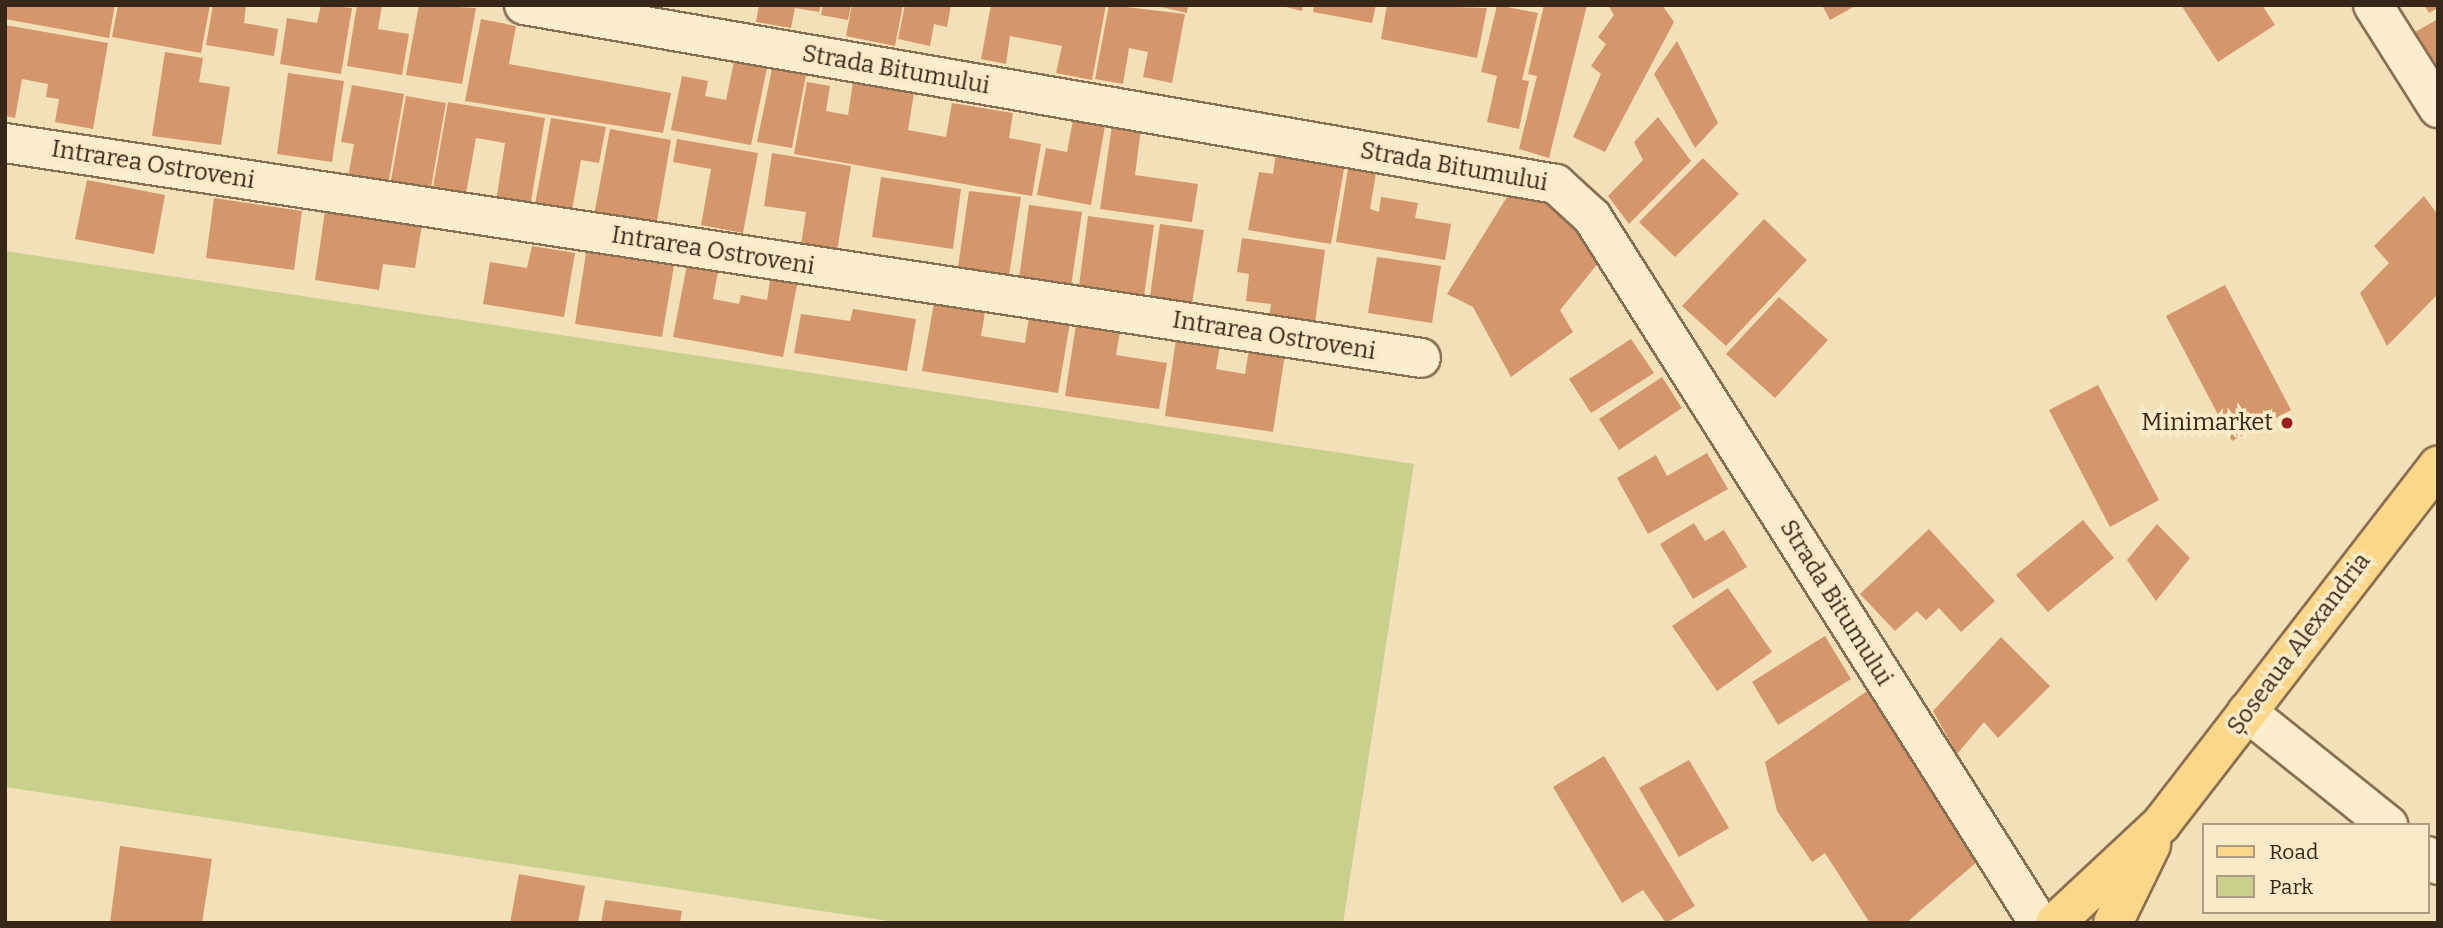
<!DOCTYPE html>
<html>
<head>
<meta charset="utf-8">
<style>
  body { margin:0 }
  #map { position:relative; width:2443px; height:928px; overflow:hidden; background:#f2e0b8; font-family:Bitter,serif }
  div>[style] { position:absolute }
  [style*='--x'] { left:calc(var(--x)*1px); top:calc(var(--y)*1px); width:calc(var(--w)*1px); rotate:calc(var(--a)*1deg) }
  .green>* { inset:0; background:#c8d08c }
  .building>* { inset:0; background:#d4966a }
  .roads { filter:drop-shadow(2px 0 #896f52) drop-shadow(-2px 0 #896f52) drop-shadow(0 2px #896f52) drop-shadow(0 -2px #896f52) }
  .minor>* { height:38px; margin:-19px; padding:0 19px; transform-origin:19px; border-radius:19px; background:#fceecc }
  .major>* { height:38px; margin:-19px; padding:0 19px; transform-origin:19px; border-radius:19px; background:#fbd78a }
  .dots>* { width:19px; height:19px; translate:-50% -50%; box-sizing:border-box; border:4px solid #f9ebc8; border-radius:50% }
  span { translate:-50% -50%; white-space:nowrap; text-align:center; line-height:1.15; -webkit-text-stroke:7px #f9ebc8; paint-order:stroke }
  .street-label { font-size:24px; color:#362719 }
  .poi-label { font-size:24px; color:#362719 }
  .right { translate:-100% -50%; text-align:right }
  .frame { position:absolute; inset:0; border:7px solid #362719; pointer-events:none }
  .legend { position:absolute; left:2202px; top:823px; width:228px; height:91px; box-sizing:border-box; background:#f9ebc8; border:2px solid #ab9d82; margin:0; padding:9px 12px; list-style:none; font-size:21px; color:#362719 }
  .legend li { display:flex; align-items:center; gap:14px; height:35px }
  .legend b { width:35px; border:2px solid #ab9d82 }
</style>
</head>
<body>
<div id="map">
  <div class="green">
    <i style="clip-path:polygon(5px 251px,1414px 464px,1343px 923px,901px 923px,5px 787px)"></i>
  </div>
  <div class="building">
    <i style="clip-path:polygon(5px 5px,115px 5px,109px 38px,5px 19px)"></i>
    <i style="clip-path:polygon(118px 5px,210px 5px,201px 53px,112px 37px)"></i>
    <i style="clip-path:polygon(213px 5px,246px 5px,244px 23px,278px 29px,274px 56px,206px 45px)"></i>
    <i style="clip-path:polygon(321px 5px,352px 8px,341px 74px,280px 64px,287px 18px,317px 23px)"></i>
    <i style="clip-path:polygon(357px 5px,382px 5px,378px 29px,409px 34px,402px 75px,347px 66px)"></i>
    <i style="clip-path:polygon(419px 5px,476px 8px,462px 84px,406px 75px)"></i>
    <i style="clip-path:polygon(759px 5px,821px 5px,819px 12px,795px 8px,791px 28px,756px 22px)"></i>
    <i style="clip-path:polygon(823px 5px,851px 5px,848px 20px,821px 15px)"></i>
    <i style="clip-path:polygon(852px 5px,903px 5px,895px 46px,846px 36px)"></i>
    <i style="clip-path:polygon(905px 5px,951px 5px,947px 27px,934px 24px,930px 46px,898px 39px)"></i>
    <i style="clip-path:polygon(991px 5px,1106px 5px,1092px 80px,1056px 73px,1062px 46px,1010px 36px,1006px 64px,981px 59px)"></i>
    <i style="clip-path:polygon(1109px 5px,1185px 14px,1172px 83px,1143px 77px,1148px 52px,1129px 48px,1123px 84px,1095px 79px)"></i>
    <i style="clip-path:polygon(1153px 5px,1188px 5px,1187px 13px)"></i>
    <i style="clip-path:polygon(1278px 5px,1303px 5px,1302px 11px)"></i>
    <i style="clip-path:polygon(1314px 5px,1376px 5px,1372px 23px,1313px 12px)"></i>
    <i style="clip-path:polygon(1387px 5px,1487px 8px,1477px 58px,1381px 39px)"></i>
    <i style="clip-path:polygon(1497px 5px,1538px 13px,1522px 80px,1529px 81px,1519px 129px,1487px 122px,1497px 76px,1481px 72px)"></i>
    <i style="clip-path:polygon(1544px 5px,1587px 5px,1549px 158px,1519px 149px,1537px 76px,1528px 74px)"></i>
    <i style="clip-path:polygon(1608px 5px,1662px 5px,1674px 22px,1605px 152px,1573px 137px,1601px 74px,1591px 66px,1606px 44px,1598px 37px,1614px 15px)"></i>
    <i style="clip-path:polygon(1822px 5px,1857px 5px,1830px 20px)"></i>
    <i style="clip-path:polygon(2181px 5px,2262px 5px,2275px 25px,2218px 62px)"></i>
    <i style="clip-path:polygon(2424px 5px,2438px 5px,2438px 8px,2429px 13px)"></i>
    <i style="clip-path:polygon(481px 19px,516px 26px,509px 64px,671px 93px,663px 133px,465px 101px)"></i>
    <i style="clip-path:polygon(2438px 19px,2438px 69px,2415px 32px)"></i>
    <i style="clip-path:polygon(5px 25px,108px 43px,93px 129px,55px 122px,59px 99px,46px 97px,48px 84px,22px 79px,15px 118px,5px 116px)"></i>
    <i style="clip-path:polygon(1677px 41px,1718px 123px,1695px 148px,1654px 74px)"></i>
    <i style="clip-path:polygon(165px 52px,203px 58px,199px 82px,230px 87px,221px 145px,152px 136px)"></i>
    <i style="clip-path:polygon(734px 62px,767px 68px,751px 145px,671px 130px,682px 76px,708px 81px,705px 96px,726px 100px)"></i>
    <i style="clip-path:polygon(772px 69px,806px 75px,792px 148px,757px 142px)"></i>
    <i style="clip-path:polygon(288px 73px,344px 81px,332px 162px,277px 154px)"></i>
    <i style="clip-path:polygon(807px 82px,830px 86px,826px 111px,848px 115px,853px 82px,914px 93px,908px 130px,946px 137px,952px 103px,1013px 113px,1009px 138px,1041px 144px,1032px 196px,794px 154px)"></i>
    <i style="clip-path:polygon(352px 85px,404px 94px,388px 185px,348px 177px,354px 144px,341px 142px)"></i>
    <i style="clip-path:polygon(406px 96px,446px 103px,430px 193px,390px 186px)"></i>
    <i style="clip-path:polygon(448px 102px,545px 118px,529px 213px,495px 208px,505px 143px,476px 138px,465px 199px,432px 193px)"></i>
    <i style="clip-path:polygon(1658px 117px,1691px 161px,1629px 224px,1608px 196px,1643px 160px,1634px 142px)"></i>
    <i style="clip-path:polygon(551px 118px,606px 127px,599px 163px,581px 160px,570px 221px,533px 215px)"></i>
    <i style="clip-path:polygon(1073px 120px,1105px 126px,1091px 205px,1037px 195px,1046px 148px,1067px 152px)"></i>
    <i style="clip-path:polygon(1112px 125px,1141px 129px,1135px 175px,1198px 184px,1192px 222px,1100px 209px)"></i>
    <i style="clip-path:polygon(610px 129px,671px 140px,655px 232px,593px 221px)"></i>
    <i style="clip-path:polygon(677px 139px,758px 153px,743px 233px,701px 225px,711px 169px,673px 162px)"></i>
    <i style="clip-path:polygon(772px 153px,851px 166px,836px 257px,800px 251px,806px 212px,764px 206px)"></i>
    <i style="clip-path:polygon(1276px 153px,1345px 163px,1331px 244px,1248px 230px,1259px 172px,1273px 174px)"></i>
    <i style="clip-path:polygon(1703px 158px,1739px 194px,1675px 257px,1639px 222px)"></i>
    <i style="clip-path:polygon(1348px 169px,1376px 173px,1370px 209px,1379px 212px,1381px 197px,1418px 203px,1415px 218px,1451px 224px,1445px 260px,1336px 242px)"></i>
    <i style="clip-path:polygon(881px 177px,961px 189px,953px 249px,872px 237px)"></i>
    <i style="clip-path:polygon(87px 180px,165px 195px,154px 254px,75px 239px)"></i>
    <i style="clip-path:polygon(969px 191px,1021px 197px,1008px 282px,957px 274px)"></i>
    <i style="clip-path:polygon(1510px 192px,1563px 207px,1599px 262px,1560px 310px,1573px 332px,1511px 377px,1473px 307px,1447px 294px)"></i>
    <i style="clip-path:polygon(2424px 196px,2438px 215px,2438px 294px,2387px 346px,2360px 293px,2389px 263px,2374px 246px)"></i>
    <i style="clip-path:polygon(214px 198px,302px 211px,294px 270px,206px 258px)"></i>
    <i style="clip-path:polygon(326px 204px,423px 218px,415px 268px,383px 264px,379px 290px,315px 280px)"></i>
    <i style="clip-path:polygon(1029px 205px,1082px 212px,1070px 293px,1018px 286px)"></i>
    <i style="clip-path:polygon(1088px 216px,1154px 225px,1143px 303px,1078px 294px)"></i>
    <i style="clip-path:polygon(1764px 219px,1807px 260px,1726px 346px,1682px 306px)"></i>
    <i style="clip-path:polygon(1160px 224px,1204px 230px,1191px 310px,1149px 304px)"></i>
    <i style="clip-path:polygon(1242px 238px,1325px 250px,1314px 330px,1268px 324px,1271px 304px,1246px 301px,1249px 274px,1237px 272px)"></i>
    <i style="clip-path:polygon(588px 240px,618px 245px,616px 257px,674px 266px,662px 337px,575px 324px)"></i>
    <i style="clip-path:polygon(532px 246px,575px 253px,564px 317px,483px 304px,490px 262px,527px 268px)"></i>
    <i style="clip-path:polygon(1377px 257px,1441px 266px,1432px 323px,1368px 313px)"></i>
    <i style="clip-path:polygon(688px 260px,719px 266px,713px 299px,739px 304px,741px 295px,767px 300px,771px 275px,798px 280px,783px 357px,673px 337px)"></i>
    <i style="clip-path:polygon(2225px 285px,2291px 410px,2232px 441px,2166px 316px)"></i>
    <i style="clip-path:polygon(935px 297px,986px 306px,981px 336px,1025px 343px,1030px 311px,1071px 317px,1058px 393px,922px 371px)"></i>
    <i style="clip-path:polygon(1779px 297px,1828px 340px,1775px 398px,1726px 354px)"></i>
    <i style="clip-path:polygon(853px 309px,916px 319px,907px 371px,794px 353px,801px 314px,850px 321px)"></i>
    <i style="clip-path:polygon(1077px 318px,1121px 325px,1116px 355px,1167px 363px,1159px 409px,1065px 396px)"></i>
    <i style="clip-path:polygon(1177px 332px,1221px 339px,1216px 369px,1245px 374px,1250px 343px,1286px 348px,1273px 432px,1165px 416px)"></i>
    <i style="clip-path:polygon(1631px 339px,1654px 373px,1591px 413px,1569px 379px)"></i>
    <i style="clip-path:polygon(1662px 377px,1682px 408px,1619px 450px,1599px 419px)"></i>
    <i style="clip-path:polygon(2098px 385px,2159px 500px,2110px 527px,2049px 410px)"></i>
    <i style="clip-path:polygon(1707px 453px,1728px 489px,1648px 534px,1617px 478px,1656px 455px,1667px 476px)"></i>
    <i style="clip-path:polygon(2083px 520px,2114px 558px,2048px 612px,2016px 575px)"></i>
    <i style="clip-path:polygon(1694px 523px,1705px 541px,1724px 530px,1747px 567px,1693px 599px,1660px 544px)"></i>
    <i style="clip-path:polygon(2157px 524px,2190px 558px,2156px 601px,2127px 560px)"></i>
    <i style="clip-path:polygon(1929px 529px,1995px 601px,1961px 632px,1939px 608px,1926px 620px,1917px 611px,1895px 631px,1860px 594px)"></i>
    <i style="clip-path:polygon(1728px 588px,1772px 652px,1717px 691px,1672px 626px)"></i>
    <i style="clip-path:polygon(1825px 636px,1851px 679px,1778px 725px,1752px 682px)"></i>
    <i style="clip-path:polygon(2001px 637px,2050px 686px,1998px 738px,1984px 722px,1957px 754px,1933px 711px)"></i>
    <i style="clip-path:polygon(1870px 689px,1978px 861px,1906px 923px,1870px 923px,1825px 853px,1812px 862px,1777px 811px,1765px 762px)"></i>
    <i style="clip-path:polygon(1604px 756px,1695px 906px,1666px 923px,1643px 890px,1622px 903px,1553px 787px)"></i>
    <i style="clip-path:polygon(1689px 760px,1729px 828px,1679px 857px,1639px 788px)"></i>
    <i style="clip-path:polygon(120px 846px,212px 859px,202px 923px,110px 923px)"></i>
    <i style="clip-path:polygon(519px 874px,585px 886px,578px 923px,510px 923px)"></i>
    <i style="clip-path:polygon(605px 900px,682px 911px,680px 923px,601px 923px)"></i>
  </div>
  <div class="roads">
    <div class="minor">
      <i style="--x:524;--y:5;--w:1047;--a:9.84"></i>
      <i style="--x:1556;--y:184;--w:49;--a:42.5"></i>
      <i style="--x:1592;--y:217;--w:836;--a:57.66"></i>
      <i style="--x:2373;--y:5;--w:122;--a:57.7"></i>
      <i style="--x:5;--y:143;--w:1432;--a:8.63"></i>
      <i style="--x:2247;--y:712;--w:181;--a:38.7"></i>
      <i style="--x:2427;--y:856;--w:14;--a:39"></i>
    </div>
    <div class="major">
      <i style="--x:2055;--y:923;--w:145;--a:-43"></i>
      <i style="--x:2161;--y:824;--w:453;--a:-52.3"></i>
      <i style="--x:2113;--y:923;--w:87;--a:-64"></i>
    </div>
  </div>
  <div class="dots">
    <i style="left:2287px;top:423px;background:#9d1c1d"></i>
  </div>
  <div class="street-label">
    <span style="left:896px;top:70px;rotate:10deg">Strada Bitumului</span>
    <span style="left:153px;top:165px;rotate:9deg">Intrarea Ostroveni</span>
    <span style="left:1454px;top:167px;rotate:10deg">Strada Bitumului</span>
    <span style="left:713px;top:251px;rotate:9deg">Intrarea Ostroveni</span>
    <span style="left:1274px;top:336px;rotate:9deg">Intrarea Ostroveni</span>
    <span style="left:1836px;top:603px;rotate:58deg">Strada Bitumului</span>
    <span style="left:2299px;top:644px;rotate:-53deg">Șoseaua Alexandria</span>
  </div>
  <div class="poi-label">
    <span class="right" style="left:2273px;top:423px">Minimarket</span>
  </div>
  <div class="frame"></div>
  <ul class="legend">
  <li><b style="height:9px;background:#fbd78a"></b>Road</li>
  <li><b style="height:19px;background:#c8d08c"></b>Park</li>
  </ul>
</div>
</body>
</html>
